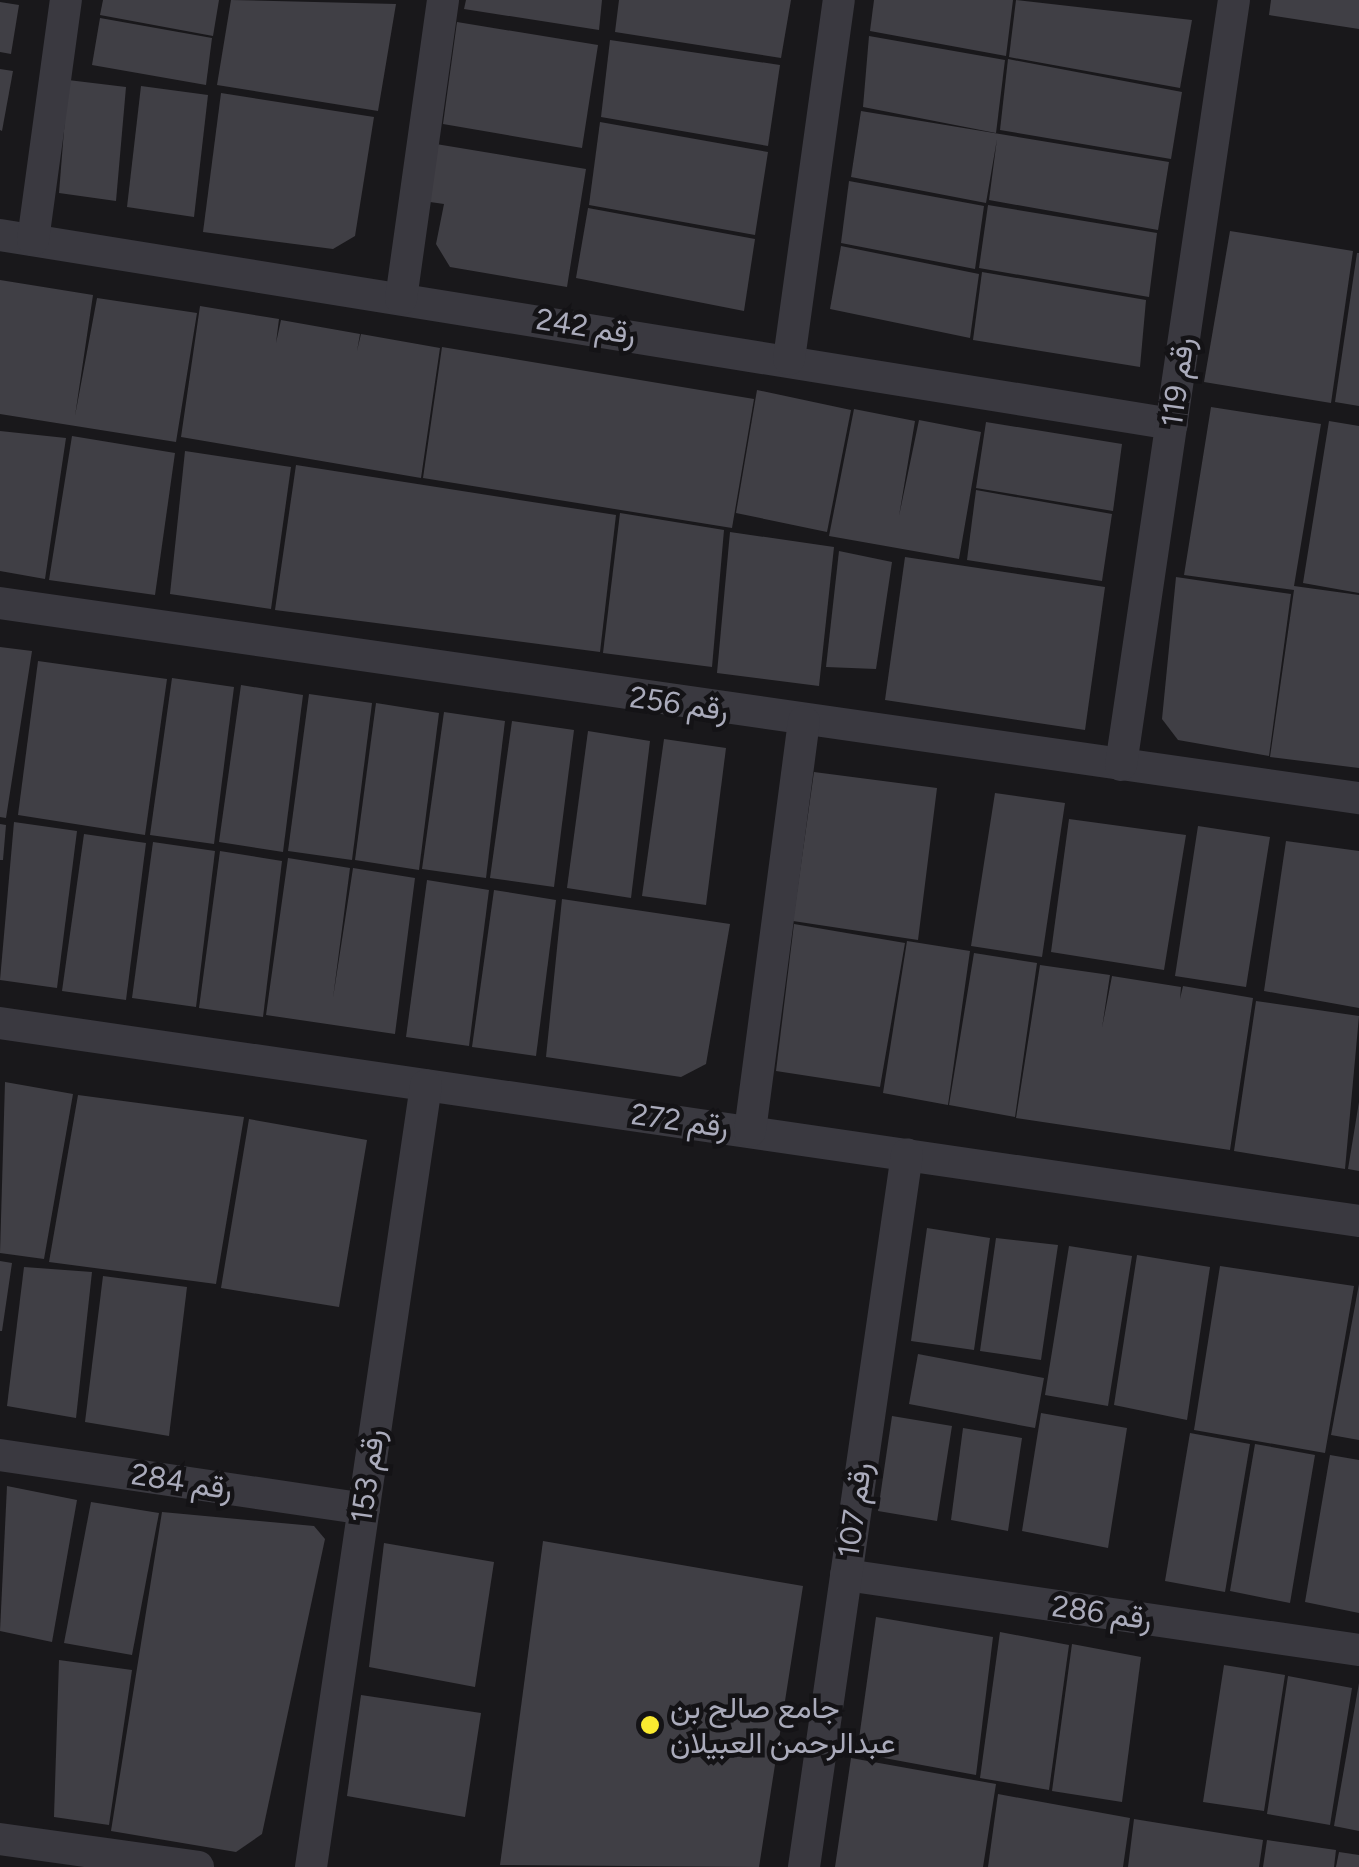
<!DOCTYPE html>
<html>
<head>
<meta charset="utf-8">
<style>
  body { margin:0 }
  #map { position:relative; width:1359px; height:1867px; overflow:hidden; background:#19181b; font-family:Figtree,Vazirmatn,sans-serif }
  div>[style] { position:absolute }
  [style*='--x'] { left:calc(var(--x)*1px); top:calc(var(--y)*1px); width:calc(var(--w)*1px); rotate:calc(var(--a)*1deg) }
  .building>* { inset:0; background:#403f45 }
  .minor>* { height:32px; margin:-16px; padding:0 16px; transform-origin:16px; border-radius:16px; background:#3a3940 }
  .dots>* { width:28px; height:28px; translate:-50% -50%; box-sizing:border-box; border:5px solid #141316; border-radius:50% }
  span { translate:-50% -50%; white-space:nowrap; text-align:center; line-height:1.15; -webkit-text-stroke:9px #141316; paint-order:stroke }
  .street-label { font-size:30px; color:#aaabbb }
  .poi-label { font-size:30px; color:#aaabbb }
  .left { translate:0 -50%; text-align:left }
</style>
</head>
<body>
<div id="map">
  <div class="building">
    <i style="clip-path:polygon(103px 0,219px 0,213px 36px,100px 15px)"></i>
    <i style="clip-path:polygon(231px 0,396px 4px,378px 111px,217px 85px)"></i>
    <i style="clip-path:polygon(466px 0,602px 0,599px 30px,464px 9px)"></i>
    <i style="clip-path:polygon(619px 0,791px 0,781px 58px,615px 32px)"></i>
    <i style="clip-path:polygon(874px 0,1013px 0,1006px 56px,870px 31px)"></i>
    <i style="clip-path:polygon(1016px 0,1192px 20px,1180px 88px,1009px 57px)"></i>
    <i style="clip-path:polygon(1271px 0,1359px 0,1359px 29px,1269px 15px)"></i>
    <i style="clip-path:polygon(0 2px,19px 5px,11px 54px,0 52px)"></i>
    <i style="clip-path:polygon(100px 18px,212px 38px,206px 85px,92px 65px)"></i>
    <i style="clip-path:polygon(457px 22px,598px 45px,582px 148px,443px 124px)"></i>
    <i style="clip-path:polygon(869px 36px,1005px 60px,996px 133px,863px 107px)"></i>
    <i style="clip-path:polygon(610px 40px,780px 65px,768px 146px,601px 117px)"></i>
    <i style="clip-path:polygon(1008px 59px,1182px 92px,1171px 159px,1000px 130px)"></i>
    <i style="clip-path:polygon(0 69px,13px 71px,2px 131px,0 130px)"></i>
    <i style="clip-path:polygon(68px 80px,126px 87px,116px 201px,59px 193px)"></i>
    <i style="clip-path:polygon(141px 86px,208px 95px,194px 217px,127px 207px)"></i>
    <i style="clip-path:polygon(221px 93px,374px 117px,355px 236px,333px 249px,203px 232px)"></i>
    <i style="clip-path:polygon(861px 111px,1169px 162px,1158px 230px,989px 200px,997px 139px,986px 203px,851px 177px)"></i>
    <i style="clip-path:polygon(600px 122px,768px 152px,755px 235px,589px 205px)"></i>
    <i style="clip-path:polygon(436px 144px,586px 169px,567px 287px,450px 267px,436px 244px,444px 204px,430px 202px)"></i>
    <i style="clip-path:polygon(849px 181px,984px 206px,975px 269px,841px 243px)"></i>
    <i style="clip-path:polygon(988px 205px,1157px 233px,1149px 297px,979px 268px)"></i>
    <i style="clip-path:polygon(588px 208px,755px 239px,744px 311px,576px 278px)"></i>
    <i style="clip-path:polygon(1230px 231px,1353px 251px,1331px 403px,1204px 382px)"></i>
    <i style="clip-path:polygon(841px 246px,979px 274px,970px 338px,830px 309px)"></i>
    <i style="clip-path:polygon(1357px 253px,1359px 253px,1359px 406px,1335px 402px)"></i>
    <i style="clip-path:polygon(982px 272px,1146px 300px,1140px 367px,973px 340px)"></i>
    <i style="clip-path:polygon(0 280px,93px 295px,75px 416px,97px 298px,197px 313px,176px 442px,0 414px)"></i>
    <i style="clip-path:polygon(200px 306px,279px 319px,276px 343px,281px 320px,360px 334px,357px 351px,361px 334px,440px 348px,421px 478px,181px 437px)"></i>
    <i style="clip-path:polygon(442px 347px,754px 399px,732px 528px,423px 478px)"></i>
    <i style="clip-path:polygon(757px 390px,851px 410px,827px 532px,736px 513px)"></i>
    <i style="clip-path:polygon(1211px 407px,1321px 424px,1294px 586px,1359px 595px,1359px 768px,1270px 757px,1294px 590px,1184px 575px)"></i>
    <i style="clip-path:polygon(854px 409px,915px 421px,899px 516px,919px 420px,981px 432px,959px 559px,829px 536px)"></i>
    <i style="clip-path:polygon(1329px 421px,1359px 426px,1359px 593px,1303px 583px)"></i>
    <i style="clip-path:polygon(986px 422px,1122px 444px,1113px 511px,976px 488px)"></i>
    <i style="clip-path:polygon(0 431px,66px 438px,45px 579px,0 571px)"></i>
    <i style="clip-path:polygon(72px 436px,175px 453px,155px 595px,49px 580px)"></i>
    <i style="clip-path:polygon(185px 451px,291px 467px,271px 609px,170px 594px)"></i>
    <i style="clip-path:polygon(296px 465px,616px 515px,600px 652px,275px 610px)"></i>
    <i style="clip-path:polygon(976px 490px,1112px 514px,1102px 581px,967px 560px)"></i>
    <i style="clip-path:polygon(620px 513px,724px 530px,712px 667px,603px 653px)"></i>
    <i style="clip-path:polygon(730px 532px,834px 547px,819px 686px,717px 673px)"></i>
    <i style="clip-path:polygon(839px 551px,892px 562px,876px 669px,826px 667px)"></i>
    <i style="clip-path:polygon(905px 557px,1105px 587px,1085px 730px,885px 700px)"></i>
    <i style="clip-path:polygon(1176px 577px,1291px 594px,1269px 756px,1178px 740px,1162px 719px)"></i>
    <i style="clip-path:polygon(0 647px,32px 651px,6px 818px,0 817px)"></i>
    <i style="clip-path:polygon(38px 661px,167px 679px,145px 835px,18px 815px)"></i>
    <i style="clip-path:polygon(172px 678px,234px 687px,214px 844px,150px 835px)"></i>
    <i style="clip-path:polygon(241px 685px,303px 695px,283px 852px,219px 842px)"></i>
    <i style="clip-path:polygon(309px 694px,372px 703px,352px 860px,288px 851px)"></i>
    <i style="clip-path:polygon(376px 703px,439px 713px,419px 870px,355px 860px)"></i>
    <i style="clip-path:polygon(444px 712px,505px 721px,486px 878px,422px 869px)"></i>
    <i style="clip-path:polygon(512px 721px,574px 730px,554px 887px,490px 878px)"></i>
    <i style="clip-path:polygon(588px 731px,650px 741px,631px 898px,567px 888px)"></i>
    <i style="clip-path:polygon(664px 739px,726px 748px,706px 905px,642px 896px)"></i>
    <i style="clip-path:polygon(814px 772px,937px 788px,918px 940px,793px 921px)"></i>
    <i style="clip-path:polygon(995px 793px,1065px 803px,1042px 957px,971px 946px)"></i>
    <i style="clip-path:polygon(1069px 819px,1186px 835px,1164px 970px,1051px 952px)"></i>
    <i style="clip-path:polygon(14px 822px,77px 831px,57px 988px,0 980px)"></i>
    <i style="clip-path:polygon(0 824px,6px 825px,3px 860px,0 860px)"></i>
    <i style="clip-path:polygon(1198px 826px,1270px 837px,1246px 987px,1175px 976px)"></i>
    <i style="clip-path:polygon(84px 834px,146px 843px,126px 1000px,62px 991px)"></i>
    <i style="clip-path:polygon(1286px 841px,1359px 851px,1359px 1008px,1264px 991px)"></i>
    <i style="clip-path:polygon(153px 842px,215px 851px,196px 1007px,132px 998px)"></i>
    <i style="clip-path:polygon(220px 851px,282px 861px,263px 1017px,199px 1008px)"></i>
    <i style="clip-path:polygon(288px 858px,350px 868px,333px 998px,353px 868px,415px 878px,395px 1034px,266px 1015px)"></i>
    <i style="clip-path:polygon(427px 880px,489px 890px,469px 1046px,406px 1037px)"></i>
    <i style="clip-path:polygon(494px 890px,556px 900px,536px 1056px,472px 1047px)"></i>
    <i style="clip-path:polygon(562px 899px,730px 924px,706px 1064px,681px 1077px,546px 1057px)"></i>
    <i style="clip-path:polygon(794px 924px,905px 943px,880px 1087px,776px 1071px)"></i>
    <i style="clip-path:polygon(907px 941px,970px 951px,948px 1105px,883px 1093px)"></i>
    <i style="clip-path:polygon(974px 953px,1037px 963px,1015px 1117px,949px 1105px)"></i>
    <i style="clip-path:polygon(1040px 965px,1110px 975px,1102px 1028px,1112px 976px,1181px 987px,1180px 999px,1183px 986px,1253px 998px,1230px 1150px,1016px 1118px)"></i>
    <i style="clip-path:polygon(1256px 1001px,1359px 1016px,1345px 1169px,1234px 1151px)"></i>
    <i style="clip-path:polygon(5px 1082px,73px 1094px,44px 1259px,0 1253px)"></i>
    <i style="clip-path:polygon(78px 1095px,244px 1117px,216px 1284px,49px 1262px)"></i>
    <i style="clip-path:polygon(1359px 1102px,1359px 1171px,1348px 1169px)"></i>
    <i style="clip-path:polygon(249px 1119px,367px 1140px,339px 1307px,221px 1288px)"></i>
    <i style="clip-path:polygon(927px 1228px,990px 1238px,974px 1350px,911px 1341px)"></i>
    <i style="clip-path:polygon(996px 1238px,1058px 1245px,1041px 1360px,980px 1351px)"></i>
    <i style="clip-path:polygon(1069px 1246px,1132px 1256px,1108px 1406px,1045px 1395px)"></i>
    <i style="clip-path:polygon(1137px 1255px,1210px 1267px,1187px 1420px,1114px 1405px)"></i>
    <i style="clip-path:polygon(0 1261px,12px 1263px,2px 1331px,0 1331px)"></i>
    <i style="clip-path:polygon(1220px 1266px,1354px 1286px,1325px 1453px,1194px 1430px)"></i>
    <i style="clip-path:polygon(24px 1267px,92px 1272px,76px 1418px,7px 1406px)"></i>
    <i style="clip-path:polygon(103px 1276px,187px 1287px,169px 1436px,85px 1422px)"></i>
    <i style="clip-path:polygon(1359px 1284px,1359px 1440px,1331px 1435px)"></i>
    <i style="clip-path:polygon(918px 1354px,1044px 1378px,1035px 1428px,909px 1404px)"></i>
    <i style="clip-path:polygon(1041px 1413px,1127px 1428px,1108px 1548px,1022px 1531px)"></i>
    <i style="clip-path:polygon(892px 1416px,952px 1426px,937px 1521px,878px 1511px)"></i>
    <i style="clip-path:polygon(963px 1428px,1022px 1438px,1008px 1531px,951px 1520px)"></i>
    <i style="clip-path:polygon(1190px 1433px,1250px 1444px,1225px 1592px,1165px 1581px)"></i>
    <i style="clip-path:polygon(1255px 1444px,1315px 1455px,1290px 1603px,1230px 1591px)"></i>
    <i style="clip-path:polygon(1330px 1455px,1359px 1460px,1359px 1613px,1305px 1602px)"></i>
    <i style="clip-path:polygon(7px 1486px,77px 1500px,52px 1642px,0 1631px)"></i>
    <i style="clip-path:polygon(91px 1502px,159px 1513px,132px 1655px,64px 1643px)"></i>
    <i style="clip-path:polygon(162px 1512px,314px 1526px,325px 1539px,262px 1834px,236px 1852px,111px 1831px)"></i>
    <i style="clip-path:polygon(543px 1541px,803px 1586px,759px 1867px,500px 1865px)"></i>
    <i style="clip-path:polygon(384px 1543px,494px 1562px,475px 1687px,369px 1667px)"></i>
    <i style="clip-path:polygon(876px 1617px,993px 1637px,976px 1775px,857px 1753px)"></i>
    <i style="clip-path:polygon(1000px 1632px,1069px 1645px,1049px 1790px,980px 1778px)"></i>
    <i style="clip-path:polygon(1072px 1644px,1141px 1657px,1122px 1802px,1052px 1791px)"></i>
    <i style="clip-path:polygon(59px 1660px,132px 1670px,109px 1825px,54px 1817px)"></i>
    <i style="clip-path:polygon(1224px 1665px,1285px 1675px,1264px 1811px,1203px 1802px)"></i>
    <i style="clip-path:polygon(1288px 1676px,1352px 1688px,1330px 1825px,1267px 1814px)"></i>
    <i style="clip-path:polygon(1359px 1683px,1359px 1831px,1334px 1826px)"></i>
    <i style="clip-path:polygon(361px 1695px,481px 1713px,465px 1817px,347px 1796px)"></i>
    <i style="clip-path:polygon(851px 1758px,996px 1784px,983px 1867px,835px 1867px)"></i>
    <i style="clip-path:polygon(998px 1794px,1130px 1818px,1123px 1867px,988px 1867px)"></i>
    <i style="clip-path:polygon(1134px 1819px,1263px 1840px,1259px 1867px,1128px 1867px)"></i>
    <i style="clip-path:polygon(1267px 1840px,1336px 1850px,1334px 1867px,1263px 1867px)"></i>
    <i style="clip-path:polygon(1339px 1852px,1359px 1855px,1359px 1867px,1336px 1867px)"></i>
  </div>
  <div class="minor">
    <i style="--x:0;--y:235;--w:1187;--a:9.16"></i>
    <i style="--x:33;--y:240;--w:242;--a:-82.2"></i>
    <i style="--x:401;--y:299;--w:302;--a:-82"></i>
    <i style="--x:789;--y:359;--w:362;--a:-82.1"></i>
    <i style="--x:0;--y:603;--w:1373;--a:8.17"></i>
    <i style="--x:1121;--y:765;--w:773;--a:-81.6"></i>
    <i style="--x:0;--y:1023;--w:1373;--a:8.29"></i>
    <i style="--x:750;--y:1131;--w:413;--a:-82.5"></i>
    <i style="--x:0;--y:1455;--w:368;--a:8.4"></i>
    <i style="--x:846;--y:1575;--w:518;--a:8.32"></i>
    <i style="--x:0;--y:1839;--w:200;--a:8"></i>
    <i style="--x:311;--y:1867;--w:790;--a:-81.63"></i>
    <i style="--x:804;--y:1867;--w:720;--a:-81.78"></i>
  </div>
  <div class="dots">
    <i style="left:650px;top:1725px;background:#faea30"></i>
  </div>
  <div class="street-label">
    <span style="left:586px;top:327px;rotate:9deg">رقم 242</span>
    <span style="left:1178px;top:382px;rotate:-82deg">رقم 119</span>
    <span style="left:679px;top:704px;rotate:8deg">رقم 256</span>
    <span style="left:680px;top:1121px;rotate:8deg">رقم 272</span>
    <span style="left:368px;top:1476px;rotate:-82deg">رقم 153</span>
    <span style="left:182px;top:1482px;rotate:9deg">رقم 284</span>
    <span style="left:855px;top:1510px;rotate:-82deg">رقم 107</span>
    <span style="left:1102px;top:1613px;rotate:8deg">رقم 286</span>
  </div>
  <div class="poi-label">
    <span class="left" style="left:670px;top:1725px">جامع صالح بن<br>عبدالرحمن العبيلان</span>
  </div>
</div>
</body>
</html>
